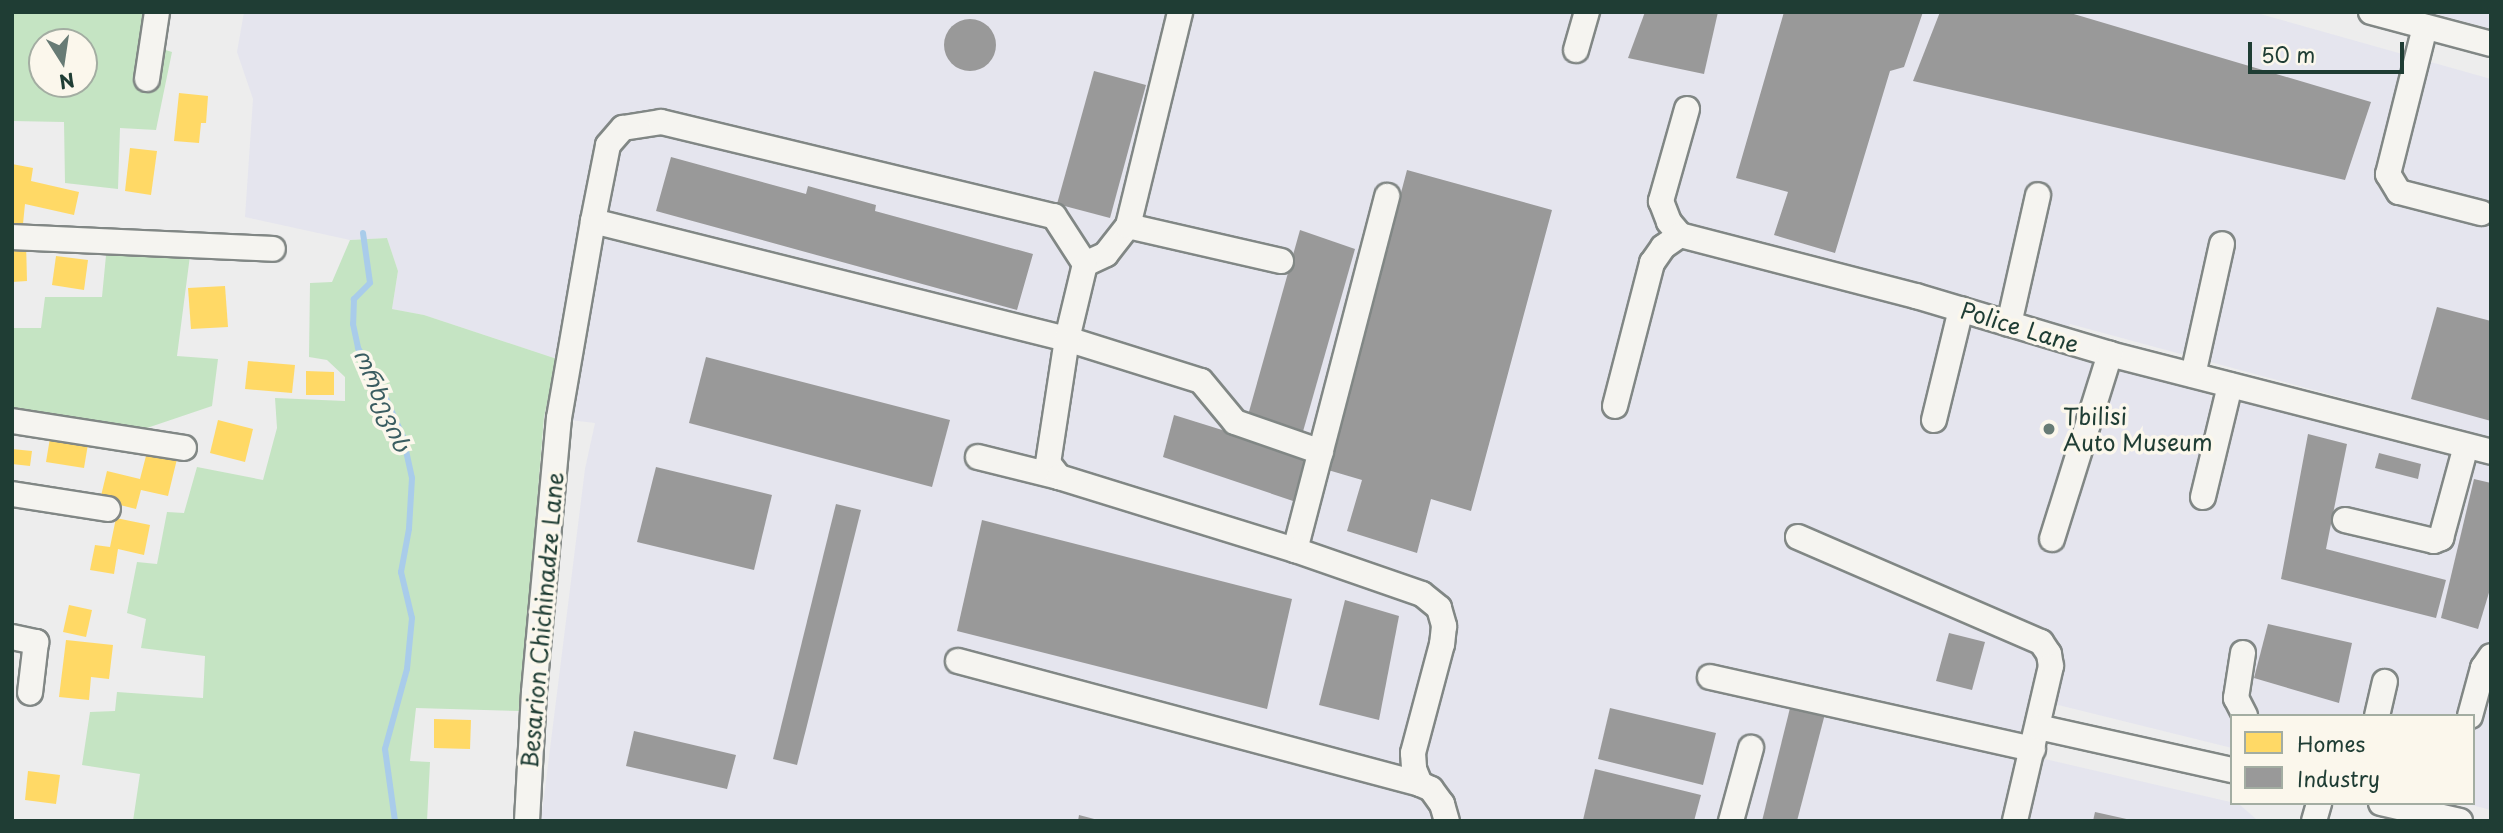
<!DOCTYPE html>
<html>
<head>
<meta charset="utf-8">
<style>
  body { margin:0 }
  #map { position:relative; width:2503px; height:833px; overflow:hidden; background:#ededed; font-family:"Playpen Sans","Noto Sans Georgian",sans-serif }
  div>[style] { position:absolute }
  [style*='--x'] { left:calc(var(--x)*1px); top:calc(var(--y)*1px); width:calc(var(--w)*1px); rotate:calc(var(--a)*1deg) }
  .built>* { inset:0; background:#e5e5ee }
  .green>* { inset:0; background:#c5e4c3 }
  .homes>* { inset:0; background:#ffd966 }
  .industry>* { inset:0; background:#999 }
  .round { border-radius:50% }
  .stream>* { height:6px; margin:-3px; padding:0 3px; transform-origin:3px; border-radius:3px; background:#a9ccea }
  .roads { filter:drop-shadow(2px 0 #818785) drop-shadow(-2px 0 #818785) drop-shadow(0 2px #818785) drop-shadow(0 -2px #818785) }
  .minor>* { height:24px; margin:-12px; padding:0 12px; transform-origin:12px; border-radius:12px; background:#f5f4f0 }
  .dots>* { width:19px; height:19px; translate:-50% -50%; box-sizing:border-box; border:4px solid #fbf7ec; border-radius:50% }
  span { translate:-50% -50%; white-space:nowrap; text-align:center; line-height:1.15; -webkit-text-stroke:7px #fbf7ec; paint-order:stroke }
  .street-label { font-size:23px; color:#1f3d34 }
  .poi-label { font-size:23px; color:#1f3d34 }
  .left { translate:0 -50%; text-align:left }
  .water-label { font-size:24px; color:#3a5d61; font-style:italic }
  .frame { position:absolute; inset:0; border:14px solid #1f3d34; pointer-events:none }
  .legend { position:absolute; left:2230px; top:714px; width:245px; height:91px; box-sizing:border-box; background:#fbf7ec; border:2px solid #a3ada2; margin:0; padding:9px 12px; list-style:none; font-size:21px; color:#1f3d34 }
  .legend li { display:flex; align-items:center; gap:14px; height:35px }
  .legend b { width:35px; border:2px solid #a3ada2 }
  .north { position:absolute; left:28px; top:28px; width:70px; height:70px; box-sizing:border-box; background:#fbf7ec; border:2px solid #a3ada2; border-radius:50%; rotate:168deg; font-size:19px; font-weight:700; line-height:28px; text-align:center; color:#1f3d34 }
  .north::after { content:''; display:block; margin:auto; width:24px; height:32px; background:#677b75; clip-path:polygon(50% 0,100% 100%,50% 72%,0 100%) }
  .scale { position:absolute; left:2248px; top:42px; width:156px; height:32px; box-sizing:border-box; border:4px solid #1f3d34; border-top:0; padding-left:9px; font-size:21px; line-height:24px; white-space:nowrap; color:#1f3d34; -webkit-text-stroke:5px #fbf7ec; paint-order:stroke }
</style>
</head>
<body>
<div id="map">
  <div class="built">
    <i style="clip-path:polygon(244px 12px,2253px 12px,2491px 79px,2491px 438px,2070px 324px,2064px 344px,2209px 388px,2210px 397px,2238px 406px,2247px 400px,2491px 461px,2491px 810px,2464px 803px,2473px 803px,2473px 716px,2232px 716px,2232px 748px,2030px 698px,2019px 753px,2239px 804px,2256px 819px,2264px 821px,541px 821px,585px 469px,595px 423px,544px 417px,557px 359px,424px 315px,392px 309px,398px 271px,387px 238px,350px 240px,245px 217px,253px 99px,237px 52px)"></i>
    <i style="clip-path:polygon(2429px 12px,2491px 12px,2491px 29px)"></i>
  </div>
  <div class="green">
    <i style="clip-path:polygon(evenodd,12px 12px,154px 12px,159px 48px,172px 52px,156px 130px,120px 128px,118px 189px,65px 183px,64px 122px,12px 121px,12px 12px,42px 42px,84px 42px,84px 84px,42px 84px,42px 42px)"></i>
    <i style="clip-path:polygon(387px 238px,398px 271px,392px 309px,424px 315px,557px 359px,544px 417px,520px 711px,416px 708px,410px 761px,430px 762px,427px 821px,133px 821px,140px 774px,82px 765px,90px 712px,115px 711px,117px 692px,203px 698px,205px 656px,141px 648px,146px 619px,127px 613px,137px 562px,157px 564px,167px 512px,184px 513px,197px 467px,263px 480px,277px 428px,275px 398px,345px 401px,345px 377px,327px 360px,309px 357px,310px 283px,332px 282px,350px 240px)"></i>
    <i style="clip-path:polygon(107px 245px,191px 248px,177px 356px,218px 359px,212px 406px,147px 428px,12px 412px,12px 328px,41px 328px,45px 297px,102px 297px)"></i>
  </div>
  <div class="homes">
    <i style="clip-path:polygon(179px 93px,208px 96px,206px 123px,201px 123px,199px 143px,174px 141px)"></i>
    <i style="clip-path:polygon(130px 148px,157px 151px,151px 195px,125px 191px)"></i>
    <i style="clip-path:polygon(12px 164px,33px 168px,31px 181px,79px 192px,74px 215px,25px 204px,23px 224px,12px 223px)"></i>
    <i style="clip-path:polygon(26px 242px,27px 281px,12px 282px,12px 243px)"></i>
    <i style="clip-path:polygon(56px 256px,88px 260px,84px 290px,52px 285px)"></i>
    <i style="clip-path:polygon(225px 286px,228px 327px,191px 329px,188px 288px)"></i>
    <i style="clip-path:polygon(248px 361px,295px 365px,292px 393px,245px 389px)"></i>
    <i style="clip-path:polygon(306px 371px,334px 372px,334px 395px,306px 395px)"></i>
    <i style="clip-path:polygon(218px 420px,253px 429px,245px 462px,210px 453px)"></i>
    <i style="clip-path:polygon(50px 438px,88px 444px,84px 468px,46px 462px)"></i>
    <i style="clip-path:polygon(12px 449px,32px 451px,30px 466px,12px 464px)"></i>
    <i style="clip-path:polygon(147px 452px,177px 459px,168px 496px,141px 490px,136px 509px,100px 500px,107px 471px,140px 479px)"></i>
    <i style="clip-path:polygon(116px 518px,150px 525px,144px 555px,118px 549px,114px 574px,90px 570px,95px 545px,110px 547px)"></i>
    <i style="clip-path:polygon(69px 605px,92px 610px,86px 637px,63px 632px)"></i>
    <i style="clip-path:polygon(66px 640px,113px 645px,109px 679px,91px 677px,89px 700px,59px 697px)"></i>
    <i style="clip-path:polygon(434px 719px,471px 720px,470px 749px,434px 748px)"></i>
    <i style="clip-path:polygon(28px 771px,60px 775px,56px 804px,25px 800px)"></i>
  </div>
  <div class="industry">
    <i style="clip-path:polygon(1645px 12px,1718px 12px,1704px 74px,1628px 58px)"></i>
    <i style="clip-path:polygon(1784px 12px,1923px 12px,1904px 67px,1890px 71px,1835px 253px,1774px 235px,1788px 192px,1736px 178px)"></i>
    <i style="clip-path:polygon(1940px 12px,2067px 12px,2371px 102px,2345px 180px,1913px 81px)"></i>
    <i class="round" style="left:944px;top:19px;width:52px;height:52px"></i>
    <i style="clip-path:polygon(1094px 71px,1146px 85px,1110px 218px,1057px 204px)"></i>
    <i style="clip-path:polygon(671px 157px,806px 194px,808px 186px,876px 205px,875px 211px,1033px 254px,1017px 310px,656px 211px)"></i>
    <i style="clip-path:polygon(1407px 170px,1552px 210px,1471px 511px,1431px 499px,1417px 553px,1347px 531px,1362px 480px,1328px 470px)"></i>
    <i style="clip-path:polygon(1300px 230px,1355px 249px,1300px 442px,1245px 426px)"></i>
    <i style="clip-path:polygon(2437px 307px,2491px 321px,2491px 421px,2411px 399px)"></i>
    <i style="clip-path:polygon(706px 357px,950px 420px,932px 487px,689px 423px)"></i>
    <i style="clip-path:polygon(1174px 415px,1315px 459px,1302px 504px,1163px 457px)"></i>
    <i style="clip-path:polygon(2308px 434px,2347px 444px,2326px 549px,2446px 580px,2436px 618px,2281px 579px)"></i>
    <i style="clip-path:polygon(2379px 453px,2421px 464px,2418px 479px,2375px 468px)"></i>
    <i style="clip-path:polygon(656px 467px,772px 495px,754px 570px,637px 542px)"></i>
    <i style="clip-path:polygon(2474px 479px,2491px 483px,2491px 586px,2478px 629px,2441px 618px)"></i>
    <i style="clip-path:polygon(836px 504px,861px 510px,797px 765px,773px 759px)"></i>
    <i style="clip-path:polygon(982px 520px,1292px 599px,1267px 709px,957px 631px)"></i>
    <i style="clip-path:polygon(1345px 600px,1399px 616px,1379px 720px,1319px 705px)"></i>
    <i style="clip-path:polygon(2268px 624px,2352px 643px,2339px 703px,2254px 678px)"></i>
    <i style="clip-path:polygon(1949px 633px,1985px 642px,1972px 690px,1936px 681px)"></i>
    <i style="clip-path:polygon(1792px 700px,1826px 710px,1797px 821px,1762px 821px)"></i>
    <i style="clip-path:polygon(1610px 708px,1716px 733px,1703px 785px,1598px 759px)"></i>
    <i style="clip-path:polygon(634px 731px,736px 755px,727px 789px,626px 766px)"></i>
    <i style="clip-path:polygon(1595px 769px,1701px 795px,1694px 821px,1583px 820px)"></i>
    <i style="clip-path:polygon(2095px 812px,2131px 820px,2131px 821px,2093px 821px)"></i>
    <i style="clip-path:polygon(1079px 815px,1098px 820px,1098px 821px,1078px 821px)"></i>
  </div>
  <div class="stream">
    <i style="--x:363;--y:233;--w:50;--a:82"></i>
    <i style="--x:370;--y:283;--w:23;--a:135"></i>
    <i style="--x:354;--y:299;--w:25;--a:92"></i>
    <i style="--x:353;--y:324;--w:25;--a:78"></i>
    <i style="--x:358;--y:348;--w:36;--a:58"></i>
    <i style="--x:377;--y:378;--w:64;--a:66.2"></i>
    <i style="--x:403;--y:437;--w:42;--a:77.6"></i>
    <i style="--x:412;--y:478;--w:51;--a:93.4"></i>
    <i style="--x:409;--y:529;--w:44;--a:100.5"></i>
    <i style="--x:401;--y:572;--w:47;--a:76.6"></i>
    <i style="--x:412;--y:618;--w:51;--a:95.6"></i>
    <i style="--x:407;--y:669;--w:83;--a:105.4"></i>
    <i style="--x:385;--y:749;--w:73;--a:82.1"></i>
  </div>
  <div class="roads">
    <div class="minor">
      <i style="--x:2371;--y:12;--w:124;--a:14.9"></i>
      <i style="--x:2425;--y:27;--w:152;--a:104.1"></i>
      <i style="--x:2388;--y:174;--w:21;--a:59"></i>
      <i style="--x:2399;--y:192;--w:85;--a:14.4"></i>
      <i style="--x:1576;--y:50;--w:40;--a:-74"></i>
      <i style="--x:147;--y:79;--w:68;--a:-81.5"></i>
      <i style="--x:1687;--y:109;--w:96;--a:105.8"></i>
      <i style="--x:1661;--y:201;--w:22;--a:69"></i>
      <i style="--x:1669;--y:222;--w:17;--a:50"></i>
      <i style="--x:1680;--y:235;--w:244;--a:14.5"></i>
      <i style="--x:1916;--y:296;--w:202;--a:16.6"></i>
      <i style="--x:2110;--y:354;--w:393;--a:14.4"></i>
      <i style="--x:593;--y:221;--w:488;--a:14"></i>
      <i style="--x:1067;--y:339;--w:140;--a:17.4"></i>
      <i style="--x:1201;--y:381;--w:53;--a:50.3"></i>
      <i style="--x:1235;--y:422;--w:91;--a:19.2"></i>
      <i style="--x:1128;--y:226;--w:157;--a:12.9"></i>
      <i style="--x:12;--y:237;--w:261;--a:2.6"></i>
      <i style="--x:1085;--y:264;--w:23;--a:-25"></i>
      <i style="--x:1106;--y:254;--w:36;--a:-52"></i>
      <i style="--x:1128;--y:226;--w:220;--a:-76.3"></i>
      <i style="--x:2009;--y:324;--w:132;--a:-77.3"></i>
      <i style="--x:2193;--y:375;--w:134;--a:-77.5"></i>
      <i style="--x:1615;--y:406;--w:148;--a:-75.5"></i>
      <i style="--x:1652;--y:263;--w:19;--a:-55"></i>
      <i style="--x:1663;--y:247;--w:21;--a:-35"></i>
      <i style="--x:1934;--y:420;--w:114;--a:-76.3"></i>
      <i style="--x:12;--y:421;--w:174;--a:8.9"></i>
      <i style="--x:978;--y:457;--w:83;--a:13.9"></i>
      <i style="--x:12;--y:494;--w:97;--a:8.9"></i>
      <i style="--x:2203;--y:497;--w:115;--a:-76.4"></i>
      <i style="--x:2345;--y:520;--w:91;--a:13.3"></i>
      <i style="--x:2434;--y:541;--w:8;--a:-23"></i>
      <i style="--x:2441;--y:538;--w:95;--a:-74.8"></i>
      <i style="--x:1798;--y:537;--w:265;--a:23.4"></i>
      <i style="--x:2041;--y:642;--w:14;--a:56"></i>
      <i style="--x:2049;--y:654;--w:12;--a:81"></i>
      <i style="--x:2051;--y:666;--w:159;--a:103.1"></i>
      <i style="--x:2052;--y:539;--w:194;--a:-72.6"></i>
      <i style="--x:1295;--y:550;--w:366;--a:-75.4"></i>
      <i style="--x:12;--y:637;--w:25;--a:12"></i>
      <i style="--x:36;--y:642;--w:51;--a:96.7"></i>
      <i style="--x:2243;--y:653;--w:46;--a:98.8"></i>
      <i style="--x:2236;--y:698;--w:20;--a:63"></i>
      <i style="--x:958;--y:661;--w:478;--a:14.9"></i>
      <i style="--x:1710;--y:677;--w:331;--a:12.6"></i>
      <i style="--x:2377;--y:716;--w:35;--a:-77"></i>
      <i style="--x:2470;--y:716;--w:50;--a:-74.8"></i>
      <i style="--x:2483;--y:668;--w:14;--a:-56"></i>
      <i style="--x:2038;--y:727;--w:199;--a:12.5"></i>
      <i style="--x:2381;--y:803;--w:81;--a:12.8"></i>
      <i style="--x:527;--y:821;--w:129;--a:-86.9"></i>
      <i style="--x:534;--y:692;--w:275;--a:-84.8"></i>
      <i style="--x:559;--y:418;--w:200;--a:-80.2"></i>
      <i style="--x:593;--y:221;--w:77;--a:-78.8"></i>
      <i style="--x:608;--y:145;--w:23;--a:-49"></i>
      <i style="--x:623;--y:128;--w:38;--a:-9"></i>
      <i style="--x:661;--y:122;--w:404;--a:13.5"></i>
      <i style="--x:1054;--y:216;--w:57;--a:57.1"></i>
      <i style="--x:1085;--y:264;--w:77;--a:103.5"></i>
      <i style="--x:1067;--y:339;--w:125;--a:98.7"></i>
      <i style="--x:1048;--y:463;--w:18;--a:52"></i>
      <i style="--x:1059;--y:477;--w:247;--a:17.2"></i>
      <i style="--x:1295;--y:550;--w:134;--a:19.1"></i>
      <i style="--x:1422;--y:594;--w:22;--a:39"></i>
      <i style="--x:1439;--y:608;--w:19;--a:74"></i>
      <i style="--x:1444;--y:626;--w:18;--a:96"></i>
      <i style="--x:1442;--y:644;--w:113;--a:104.9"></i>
      <i style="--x:1413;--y:753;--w:16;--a:86"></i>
      <i style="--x:1414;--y:769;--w:16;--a:68"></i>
      <i style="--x:1420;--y:784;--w:12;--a:24"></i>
      <i style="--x:1431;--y:789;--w:19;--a:54"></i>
      <i style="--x:1442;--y:804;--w:18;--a:74"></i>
      <i style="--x:1731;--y:821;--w:76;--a:-74.7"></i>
      <i style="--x:2314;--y:821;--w:19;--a:-74"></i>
    </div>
  </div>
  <div class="dots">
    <i style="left:2049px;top:429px;background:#677b75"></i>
  </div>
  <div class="street-label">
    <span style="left:2020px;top:327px;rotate:17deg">Police Lane</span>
    <span style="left:542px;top:620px;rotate:-85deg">Besarion Chichinadze Lane</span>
  </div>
  <div class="poi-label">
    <span class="left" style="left:2063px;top:429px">Tbilisi<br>Auto Museum</span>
  </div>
  <div class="water-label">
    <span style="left:383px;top:400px;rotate:67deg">ორხევის</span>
  </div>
  <div class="frame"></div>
  <ul class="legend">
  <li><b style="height:19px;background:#ffd966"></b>Homes</li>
  <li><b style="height:19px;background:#999"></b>Industry</li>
  </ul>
  <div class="north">N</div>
  <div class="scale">50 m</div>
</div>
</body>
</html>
